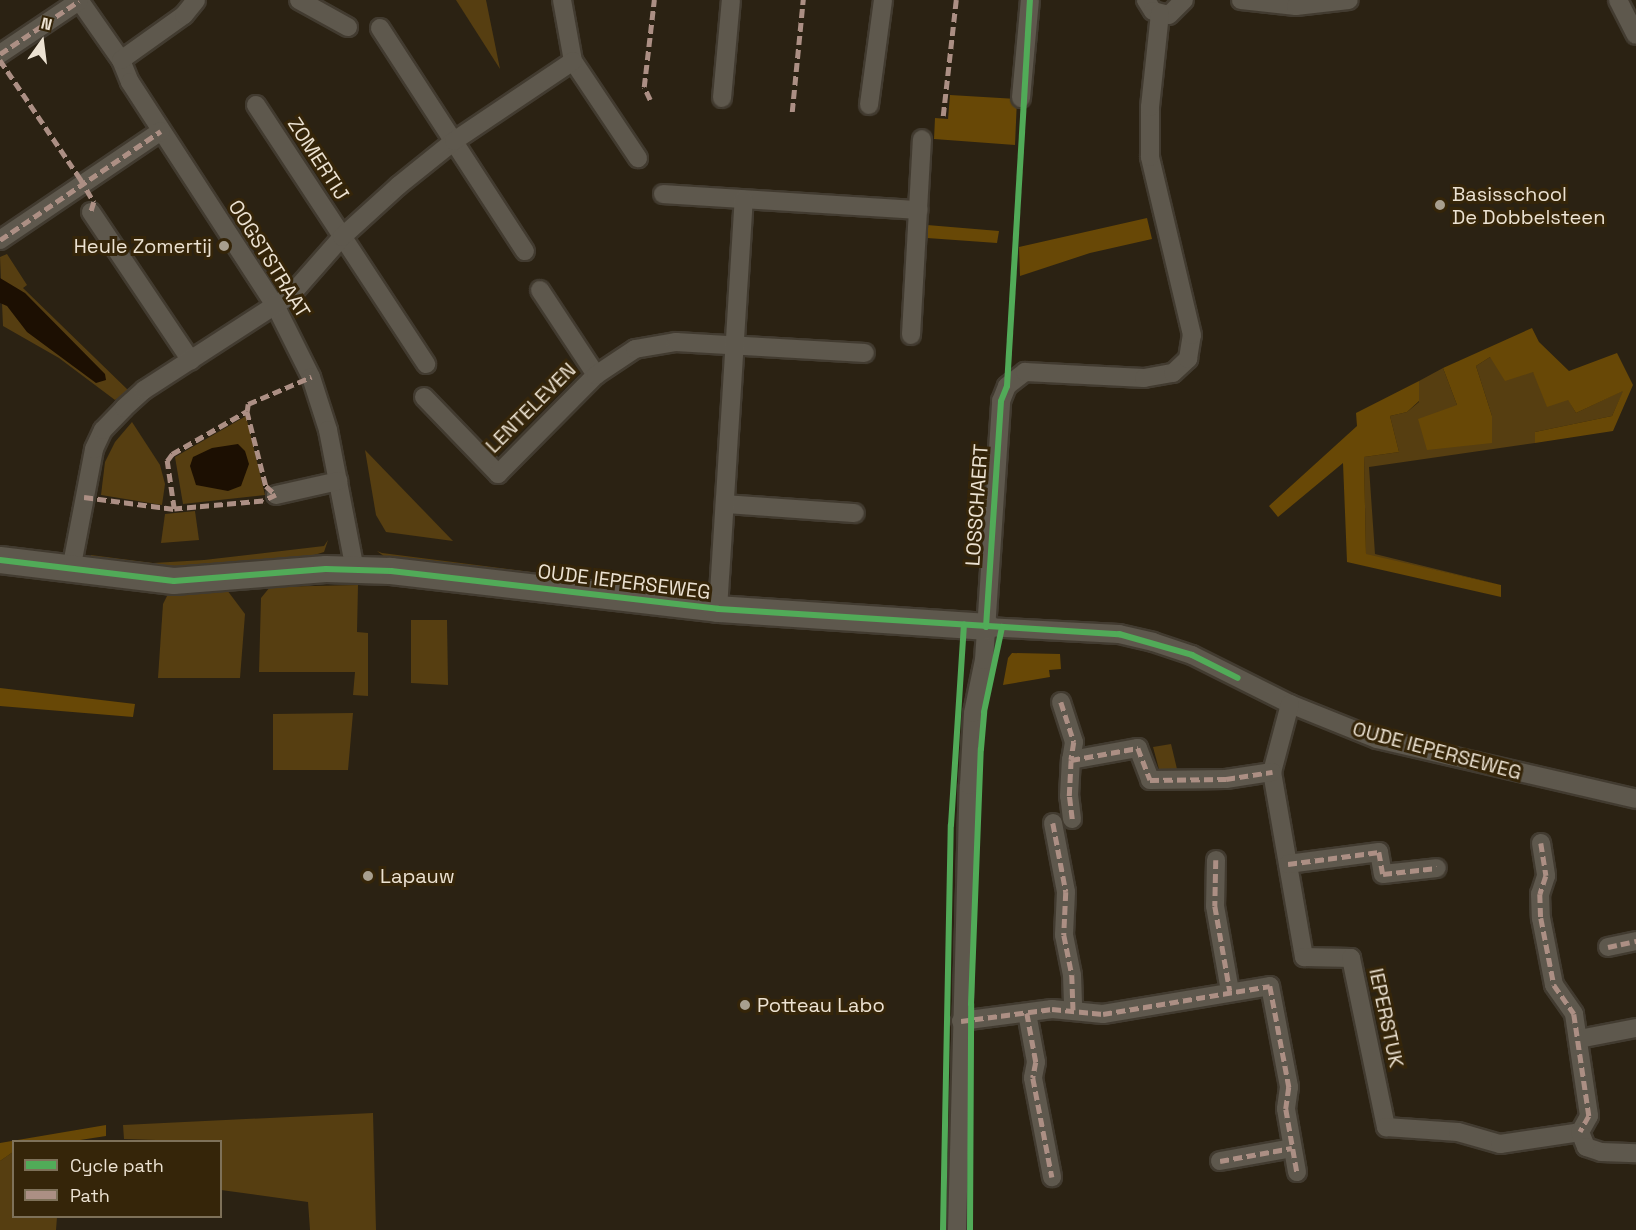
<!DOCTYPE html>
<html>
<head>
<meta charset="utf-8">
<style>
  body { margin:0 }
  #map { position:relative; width:1636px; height:1230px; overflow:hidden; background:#2b2213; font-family:"Space Grotesk",sans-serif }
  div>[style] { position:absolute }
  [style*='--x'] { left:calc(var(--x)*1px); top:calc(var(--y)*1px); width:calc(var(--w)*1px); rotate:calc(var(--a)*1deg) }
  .green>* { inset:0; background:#563e11 }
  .forest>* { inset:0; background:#684806 }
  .water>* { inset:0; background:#1c0f02 }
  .roads { filter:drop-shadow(2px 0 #423b30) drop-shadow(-2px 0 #423b30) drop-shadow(0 2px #423b30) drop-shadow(0 -2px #423b30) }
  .street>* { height:18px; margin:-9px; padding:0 9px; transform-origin:9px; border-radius:9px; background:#5e584d }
  .secondary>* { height:26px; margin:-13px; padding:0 13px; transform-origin:13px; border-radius:13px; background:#5e584d }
  .quiet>* { height:4.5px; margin-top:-2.25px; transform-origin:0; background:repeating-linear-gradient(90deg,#ac8f84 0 9px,transparent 0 13.5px) }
  .cycleway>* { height:6px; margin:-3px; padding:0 3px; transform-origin:3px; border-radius:3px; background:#51ab58 }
  .dots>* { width:16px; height:16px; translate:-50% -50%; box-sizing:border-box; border:3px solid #352509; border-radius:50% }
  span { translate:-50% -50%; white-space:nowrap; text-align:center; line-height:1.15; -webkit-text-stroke:6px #352509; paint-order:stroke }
  .street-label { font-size:20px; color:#ece2d2 }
  .poi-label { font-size:20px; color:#ece2d2 }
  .left { translate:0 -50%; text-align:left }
  .right { translate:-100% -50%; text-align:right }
  .legend { position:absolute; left:12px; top:1140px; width:210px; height:78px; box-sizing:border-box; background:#352509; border:2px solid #7e7159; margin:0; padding:8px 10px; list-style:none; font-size:18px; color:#ece2d2 }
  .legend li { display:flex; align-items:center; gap:12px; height:30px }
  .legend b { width:30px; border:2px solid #7e7159 }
  .north { position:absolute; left:12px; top:12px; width:60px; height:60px; -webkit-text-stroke:4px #352509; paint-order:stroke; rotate:14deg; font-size:16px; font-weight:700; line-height:24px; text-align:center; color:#ece2d2 }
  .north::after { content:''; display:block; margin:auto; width:21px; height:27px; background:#ece2d2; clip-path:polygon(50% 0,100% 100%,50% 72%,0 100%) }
</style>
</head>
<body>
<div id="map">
  <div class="green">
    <i style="clip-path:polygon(456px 0,486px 0,500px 69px)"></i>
    <i style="clip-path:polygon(7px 254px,27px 285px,23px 288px,129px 391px,115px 400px,59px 358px,3px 326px,0 257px)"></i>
    <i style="clip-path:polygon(1490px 357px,1533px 372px,1568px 399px,1576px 413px,1624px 390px,1612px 416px,1535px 432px,1535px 443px,1369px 467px,1375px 554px,1501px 585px,1366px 555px,1364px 457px,1399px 452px,1390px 416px,1407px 412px,1419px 402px,1419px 381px,1443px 368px,1457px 405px,1492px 443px,1492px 416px,1476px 366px)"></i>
    <i style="clip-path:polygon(246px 416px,265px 495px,183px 504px,175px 457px)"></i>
    <i style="clip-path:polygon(132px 422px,160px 465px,165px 484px,162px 505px,101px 495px,105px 462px,115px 442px)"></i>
    <i style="clip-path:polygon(365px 450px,453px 541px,386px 532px,376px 515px)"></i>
    <i style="clip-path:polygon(195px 511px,199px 540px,161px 543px,165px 514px)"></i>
    <i style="clip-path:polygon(328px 540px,324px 552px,311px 556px,178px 568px,90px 560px,91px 555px,153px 563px,204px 560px,324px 546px)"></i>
    <i style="clip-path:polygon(377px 551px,382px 553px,696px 593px,385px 557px)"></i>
    <i style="clip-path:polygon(358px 585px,357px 632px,368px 633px,368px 696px,353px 695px,355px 672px,259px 672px,261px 598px,270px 587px)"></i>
    <i style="clip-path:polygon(227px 590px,245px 614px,240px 678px,158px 678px,163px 604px,168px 594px)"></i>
    <i style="clip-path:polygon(411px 620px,447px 620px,448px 685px,411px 683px)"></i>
    <i style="clip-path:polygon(353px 713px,348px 770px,273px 770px,273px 714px)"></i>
    <i style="clip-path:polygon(1171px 744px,1177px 769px,1160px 773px,1153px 747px)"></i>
    <i style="clip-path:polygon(373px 1113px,376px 1230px,310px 1230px,308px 1202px,221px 1190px,220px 1142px,124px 1139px,123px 1125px)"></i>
    <i style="clip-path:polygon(13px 1152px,14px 1216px,57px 1217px,56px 1230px,0 1230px,0 1161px)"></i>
  </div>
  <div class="forest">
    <i style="clip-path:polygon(950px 95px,1017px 99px,1015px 145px,934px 139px,935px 118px,948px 119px)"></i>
    <i style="clip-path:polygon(1147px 218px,1152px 239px,1090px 253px,1020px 276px,1019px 247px)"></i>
    <i style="clip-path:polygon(927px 225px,999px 231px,997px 243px,927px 238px)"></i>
    <i style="clip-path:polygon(1532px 328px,1539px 342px,1569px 371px,1617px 353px,1633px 385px,1613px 431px,1535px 443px,1535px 432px,1612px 416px,1623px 391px,1576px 413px,1568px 400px,1547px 407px,1533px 372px,1505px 381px,1490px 357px,1476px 366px,1492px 416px,1492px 443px,1427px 450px,1418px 419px,1457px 405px,1443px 368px)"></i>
    <i style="clip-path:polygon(1419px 381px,1419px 401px,1407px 412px,1390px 416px,1399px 452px,1364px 457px,1366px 554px,1501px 585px,1501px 597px,1347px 562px,1343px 463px,1278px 517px,1269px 506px,1357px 426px,1356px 413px)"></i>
    <i style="clip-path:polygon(1012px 653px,1060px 654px,1061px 669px,1049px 670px,1050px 677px,1003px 685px,1008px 658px)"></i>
    <i style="clip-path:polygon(0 688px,135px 704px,133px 717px,0 706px)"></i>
    <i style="clip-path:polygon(106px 1125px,106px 1136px,67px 1142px,14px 1142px,13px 1152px,0 1161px,0 1143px)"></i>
  </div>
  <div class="water">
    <i style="clip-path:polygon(0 278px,25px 293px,105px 374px,106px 380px,96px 383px,27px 332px,7px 306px,0 303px)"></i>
    <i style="clip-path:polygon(238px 444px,245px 451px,249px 464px,241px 486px,228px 491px,196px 485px,190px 466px,193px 457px,212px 448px)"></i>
  </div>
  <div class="roads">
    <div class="street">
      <i style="--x:79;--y:0;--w:73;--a:55"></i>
      <i style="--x:121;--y:60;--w:24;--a:68"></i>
      <i style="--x:130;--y:82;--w:266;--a:57"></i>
      <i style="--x:275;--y:305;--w:80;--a:63.4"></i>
      <i style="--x:311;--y:377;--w:56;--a:72.2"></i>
      <i style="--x:328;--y:430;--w:143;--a:79.1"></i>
      <i style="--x:299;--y:0;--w:56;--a:28.9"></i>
      <i style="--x:562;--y:0;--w:62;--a:79.8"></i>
      <i style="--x:573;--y:61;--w:117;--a:56.2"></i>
      <i style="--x:1146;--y:0;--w:13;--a:58"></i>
      <i style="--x:1153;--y:11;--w:16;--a:14"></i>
      <i style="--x:1169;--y:15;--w:21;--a:-45"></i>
      <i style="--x:1241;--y:0;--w:55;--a:6.2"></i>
      <i style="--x:1296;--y:6;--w:53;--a:-6.5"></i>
      <i style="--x:1618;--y:0;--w:39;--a:63"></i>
      <i style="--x:380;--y:28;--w:266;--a:57"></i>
      <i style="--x:0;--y:54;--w:95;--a:-33.9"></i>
      <i style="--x:121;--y:60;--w:77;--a:-35.5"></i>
      <i style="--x:184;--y:15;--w:19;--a:-51"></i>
      <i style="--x:722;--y:98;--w:98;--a:-84.8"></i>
      <i style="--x:1021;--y:98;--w:98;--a:-84.8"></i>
      <i style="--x:256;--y:105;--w:310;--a:56.7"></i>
      <i style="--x:869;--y:105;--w:106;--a:-82.4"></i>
      <i style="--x:663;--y:194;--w:256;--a:3.6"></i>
      <i style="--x:91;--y:212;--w:179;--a:56.1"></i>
      <i style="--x:0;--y:240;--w:194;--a:-34.1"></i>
      <i style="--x:540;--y:290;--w:102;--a:56.6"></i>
      <i style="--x:911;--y:335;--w:196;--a:-86.8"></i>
      <i style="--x:424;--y:397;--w:107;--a:46.1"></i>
      <i style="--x:498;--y:474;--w:139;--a:-45.3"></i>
      <i style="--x:596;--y:375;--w:47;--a:-33.7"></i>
      <i style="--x:635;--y:349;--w:42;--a:-9.7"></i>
      <i style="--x:676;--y:342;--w:189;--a:3.3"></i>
      <i style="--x:276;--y:495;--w:64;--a:-12.7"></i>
      <i style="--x:725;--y:504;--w:130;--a:4"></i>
      <i style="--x:71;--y:570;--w:123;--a:-79.2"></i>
      <i style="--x:94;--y:449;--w:21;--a:-65"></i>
      <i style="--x:103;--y:430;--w:30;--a:-46"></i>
      <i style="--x:124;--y:408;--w:27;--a:-42"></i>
      <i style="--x:144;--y:390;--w:175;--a:-32.9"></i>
      <i style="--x:291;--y:295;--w:77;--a:-48.7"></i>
      <i style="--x:342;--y:237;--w:76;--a:-42.3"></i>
      <i style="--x:398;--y:186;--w:72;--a:-38.8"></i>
      <i style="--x:454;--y:141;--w:143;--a:-33.9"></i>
      <i style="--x:718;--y:609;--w:410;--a:-86.4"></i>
      <i style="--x:986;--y:627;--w:133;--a:3"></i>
      <i style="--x:1119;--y:634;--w:35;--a:13"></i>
      <i style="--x:1153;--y:642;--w:41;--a:18.4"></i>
      <i style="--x:1192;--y:655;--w:110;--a:26.6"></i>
      <i style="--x:1290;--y:704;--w:94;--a:21.9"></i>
      <i style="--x:1377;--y:739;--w:266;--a:13"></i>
      <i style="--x:1061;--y:702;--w:42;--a:72"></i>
      <i style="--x:1074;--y:742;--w:18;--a:99"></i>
      <i style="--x:1290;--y:704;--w:70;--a:104.8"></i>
      <i style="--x:1272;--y:772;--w:188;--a:80.2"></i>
      <i style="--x:1304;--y:957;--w:47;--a:1.2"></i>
      <i style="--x:1351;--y:958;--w:173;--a:78.3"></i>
      <i style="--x:1386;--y:1127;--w:72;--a:4"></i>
      <i style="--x:1458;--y:1132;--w:44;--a:15.9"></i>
      <i style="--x:1500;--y:1144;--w:81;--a:-8.5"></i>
      <i style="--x:1072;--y:819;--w:23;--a:-97"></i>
      <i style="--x:1069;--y:796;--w:36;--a:-87"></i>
      <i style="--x:1071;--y:760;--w:68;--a:-10.2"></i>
      <i style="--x:1138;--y:748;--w:34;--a:69"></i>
      <i style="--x:1150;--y:780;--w:76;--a:-0.8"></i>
      <i style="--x:1226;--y:779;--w:47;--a:-8.7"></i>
      <i style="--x:1053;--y:823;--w:70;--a:79.3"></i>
      <i style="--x:1066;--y:892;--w:43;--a:92.7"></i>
      <i style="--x:1064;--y:935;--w:41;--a:78.7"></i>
      <i style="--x:1072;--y:975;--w:35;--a:88"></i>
      <i style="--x:1541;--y:843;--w:33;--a:81"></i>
      <i style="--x:1546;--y:876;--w:19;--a:108"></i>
      <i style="--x:1540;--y:894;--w:24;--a:88"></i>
      <i style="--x:1541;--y:918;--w:68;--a:79"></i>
      <i style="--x:1554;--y:985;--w:35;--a:55"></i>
      <i style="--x:1574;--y:1014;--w:103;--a:81.6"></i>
      <i style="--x:1589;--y:1116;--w:18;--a:119"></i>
      <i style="--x:1216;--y:860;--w:46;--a:91.2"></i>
      <i style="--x:1215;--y:906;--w:86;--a:80"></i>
      <i style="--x:1288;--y:864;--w:92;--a:-7.5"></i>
      <i style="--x:1379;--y:852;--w:22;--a:80"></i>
      <i style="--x:1383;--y:874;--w:54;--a:-6.3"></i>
      <i style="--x:1608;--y:947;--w:29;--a:-12"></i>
      <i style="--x:1027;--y:1013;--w:50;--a:79.6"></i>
      <i style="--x:1036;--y:1062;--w:16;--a:101"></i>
      <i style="--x:1033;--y:1078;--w:101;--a:79.1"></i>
      <i style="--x:961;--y:1021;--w:92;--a:-7.5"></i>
      <i style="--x:1052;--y:1009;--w:51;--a:5.6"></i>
      <i style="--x:1103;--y:1014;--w:169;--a:-9.5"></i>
      <i style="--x:1270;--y:986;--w:103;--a:79.3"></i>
      <i style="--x:1289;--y:1087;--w:22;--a:98"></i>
      <i style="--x:1286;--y:1109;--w:64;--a:80.1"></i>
      <i style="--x:1579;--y:1039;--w:58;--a:-10.9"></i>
      <i style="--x:1580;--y:1132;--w:16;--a:68"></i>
      <i style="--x:1586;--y:1147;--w:16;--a:18"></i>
      <i style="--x:1601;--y:1152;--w:35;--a:2"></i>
      <i style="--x:1220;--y:1161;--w:73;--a:-10.2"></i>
      <i style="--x:957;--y:1230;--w:445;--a:-88.5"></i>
      <i style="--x:969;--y:785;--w:72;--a:-86.8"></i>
      <i style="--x:973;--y:713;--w:54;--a:-78.3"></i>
      <i style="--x:984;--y:660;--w:260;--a:-86.2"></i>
      <i style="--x:1001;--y:401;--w:16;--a:-68"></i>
      <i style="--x:1007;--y:386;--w:23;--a:-38"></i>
      <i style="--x:1025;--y:372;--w:119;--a:2.9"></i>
      <i style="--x:1144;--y:378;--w:29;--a:-10"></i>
      <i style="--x:1173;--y:373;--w:21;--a:-43"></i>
      <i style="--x:1188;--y:359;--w:24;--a:-81"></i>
      <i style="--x:1192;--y:335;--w:183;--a:-103.3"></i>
      <i style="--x:1150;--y:157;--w:50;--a:-90"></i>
      <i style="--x:1150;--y:107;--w:94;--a:-83.9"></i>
    </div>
    <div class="secondary">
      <i style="--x:0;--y:560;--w:175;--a:6.9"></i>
      <i style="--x:174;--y:581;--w:152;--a:-4.5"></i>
      <i style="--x:326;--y:569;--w:65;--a:1.8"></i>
      <i style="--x:391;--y:571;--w:329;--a:6.6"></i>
      <i style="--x:718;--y:609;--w:269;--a:3.8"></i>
    </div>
  </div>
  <div class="quiet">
    <i style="--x:0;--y:54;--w:95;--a:-33.9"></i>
    <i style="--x:0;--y:60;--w:143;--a:55.9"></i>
    <i style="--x:80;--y:178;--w:28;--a:60"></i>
    <i style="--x:94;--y:202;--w:10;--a:107"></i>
    <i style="--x:650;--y:100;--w:14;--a:-115"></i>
    <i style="--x:644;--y:87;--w:88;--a:-83.4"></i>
    <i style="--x:792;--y:112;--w:113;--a:-84.4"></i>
    <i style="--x:943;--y:116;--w:117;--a:-83.6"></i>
    <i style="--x:0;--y:240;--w:194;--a:-34.1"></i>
    <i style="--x:247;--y:411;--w:7;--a:-82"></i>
    <i style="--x:248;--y:404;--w:69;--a:-23.2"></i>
    <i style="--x:84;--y:497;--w:91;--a:7.6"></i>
    <i style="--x:174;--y:509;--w:49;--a:-98.3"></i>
    <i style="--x:167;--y:461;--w:9;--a:-54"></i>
    <i style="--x:172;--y:454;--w:86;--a:-29.8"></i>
    <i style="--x:247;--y:411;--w:77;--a:75.8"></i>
    <i style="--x:266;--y:486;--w:13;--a:42"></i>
    <i style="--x:276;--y:495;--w:14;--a:155"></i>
    <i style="--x:263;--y:501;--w:89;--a:174.9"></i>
    <i style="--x:1061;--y:702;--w:42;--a:72"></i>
    <i style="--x:1074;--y:742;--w:18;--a:99"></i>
    <i style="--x:1072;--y:819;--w:23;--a:-97"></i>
    <i style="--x:1069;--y:796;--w:36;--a:-87"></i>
    <i style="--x:1071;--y:760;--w:68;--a:-10.2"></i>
    <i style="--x:1138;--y:748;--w:34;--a:69"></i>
    <i style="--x:1150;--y:780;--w:76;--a:-0.8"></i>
    <i style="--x:1226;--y:779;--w:47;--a:-8.7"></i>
    <i style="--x:1053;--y:823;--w:70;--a:79.3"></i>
    <i style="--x:1066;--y:892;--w:43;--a:92.7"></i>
    <i style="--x:1064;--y:935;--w:41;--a:78.7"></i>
    <i style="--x:1072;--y:975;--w:35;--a:88"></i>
    <i style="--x:1541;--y:843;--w:33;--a:81"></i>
    <i style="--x:1546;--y:876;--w:19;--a:108"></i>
    <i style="--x:1540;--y:894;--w:24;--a:88"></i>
    <i style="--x:1541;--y:918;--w:68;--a:79"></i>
    <i style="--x:1554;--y:985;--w:35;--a:55"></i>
    <i style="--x:1574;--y:1014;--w:103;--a:81.6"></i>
    <i style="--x:1589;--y:1116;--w:18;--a:119"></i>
    <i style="--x:1216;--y:860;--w:46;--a:91.2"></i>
    <i style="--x:1215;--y:906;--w:86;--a:80"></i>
    <i style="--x:1288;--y:864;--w:92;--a:-7.5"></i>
    <i style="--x:1379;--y:852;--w:22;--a:80"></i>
    <i style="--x:1383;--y:874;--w:54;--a:-6.3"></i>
    <i style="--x:1608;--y:947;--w:29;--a:-12"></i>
    <i style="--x:1027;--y:1013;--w:50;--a:79.6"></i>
    <i style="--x:1036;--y:1062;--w:16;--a:101"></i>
    <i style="--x:1033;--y:1078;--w:101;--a:79.1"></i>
    <i style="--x:961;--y:1021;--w:92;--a:-7.5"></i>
    <i style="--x:1052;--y:1009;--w:51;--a:5.6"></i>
    <i style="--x:1103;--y:1014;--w:169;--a:-9.5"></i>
    <i style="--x:1270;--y:986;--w:103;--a:79.3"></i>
    <i style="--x:1289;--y:1087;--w:22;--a:98"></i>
    <i style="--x:1286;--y:1109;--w:64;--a:80.1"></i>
    <i style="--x:1220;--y:1161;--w:73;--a:-10.2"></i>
  </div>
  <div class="cycleway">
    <i style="--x:0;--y:560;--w:175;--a:6.9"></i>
    <i style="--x:174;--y:581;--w:152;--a:-4.5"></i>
    <i style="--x:326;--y:569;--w:65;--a:1.8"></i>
    <i style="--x:391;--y:571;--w:329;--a:6.6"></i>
    <i style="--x:718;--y:609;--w:402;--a:3.6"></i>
    <i style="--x:1119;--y:634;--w:76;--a:16"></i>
    <i style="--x:1192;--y:655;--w:51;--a:26.6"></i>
    <i style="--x:986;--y:627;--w:226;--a:-86.2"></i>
    <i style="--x:1001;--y:401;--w:16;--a:-68"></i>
    <i style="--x:1007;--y:386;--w:387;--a:-86.6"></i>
    <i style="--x:943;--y:1230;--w:405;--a:-88.9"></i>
    <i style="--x:951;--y:825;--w:201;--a:-86.3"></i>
    <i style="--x:970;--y:1230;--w:226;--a:-89.7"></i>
    <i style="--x:971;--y:1004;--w:255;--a:-87.8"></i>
    <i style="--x:981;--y:749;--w:37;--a:-85"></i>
    <i style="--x:984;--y:712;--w:87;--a:-78"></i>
  </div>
  <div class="dots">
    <i style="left:1440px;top:205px;background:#a89f8f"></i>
    <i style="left:224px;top:246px;background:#a89f8f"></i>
    <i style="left:368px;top:876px;background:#a89f8f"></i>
    <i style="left:745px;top:1005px;background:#a89f8f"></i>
  </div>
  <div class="street-label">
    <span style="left:318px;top:159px;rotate:57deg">ZOMERTIJ</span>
    <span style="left:269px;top:259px;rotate:58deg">OOGSTSTRAAT</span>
    <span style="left:531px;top:408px;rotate:-45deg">LENTELEVEN</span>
    <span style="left:977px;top:505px;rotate:-86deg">LOSSCHAERT</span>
    <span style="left:624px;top:582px;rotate:7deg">OUDE IEPERSEWEG</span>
    <span style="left:1437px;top:751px;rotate:15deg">OUDE IEPERSEWEG</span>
    <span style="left:1386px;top:1018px;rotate:78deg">IEPERSTUK</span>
  </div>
  <div class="poi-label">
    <span class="left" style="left:1452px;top:206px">Basisschool<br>De Dobbelsteen</span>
    <span class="right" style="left:212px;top:246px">Heule Zomertij</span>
    <span class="left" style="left:380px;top:876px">Lapauw</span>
    <span class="left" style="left:757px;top:1005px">Potteau Labo</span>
  </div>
  <ul class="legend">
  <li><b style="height:8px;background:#51ab58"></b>Cycle path</li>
  <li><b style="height:8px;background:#ac8f84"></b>Path</li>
  </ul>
  <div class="north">N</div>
</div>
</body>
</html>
